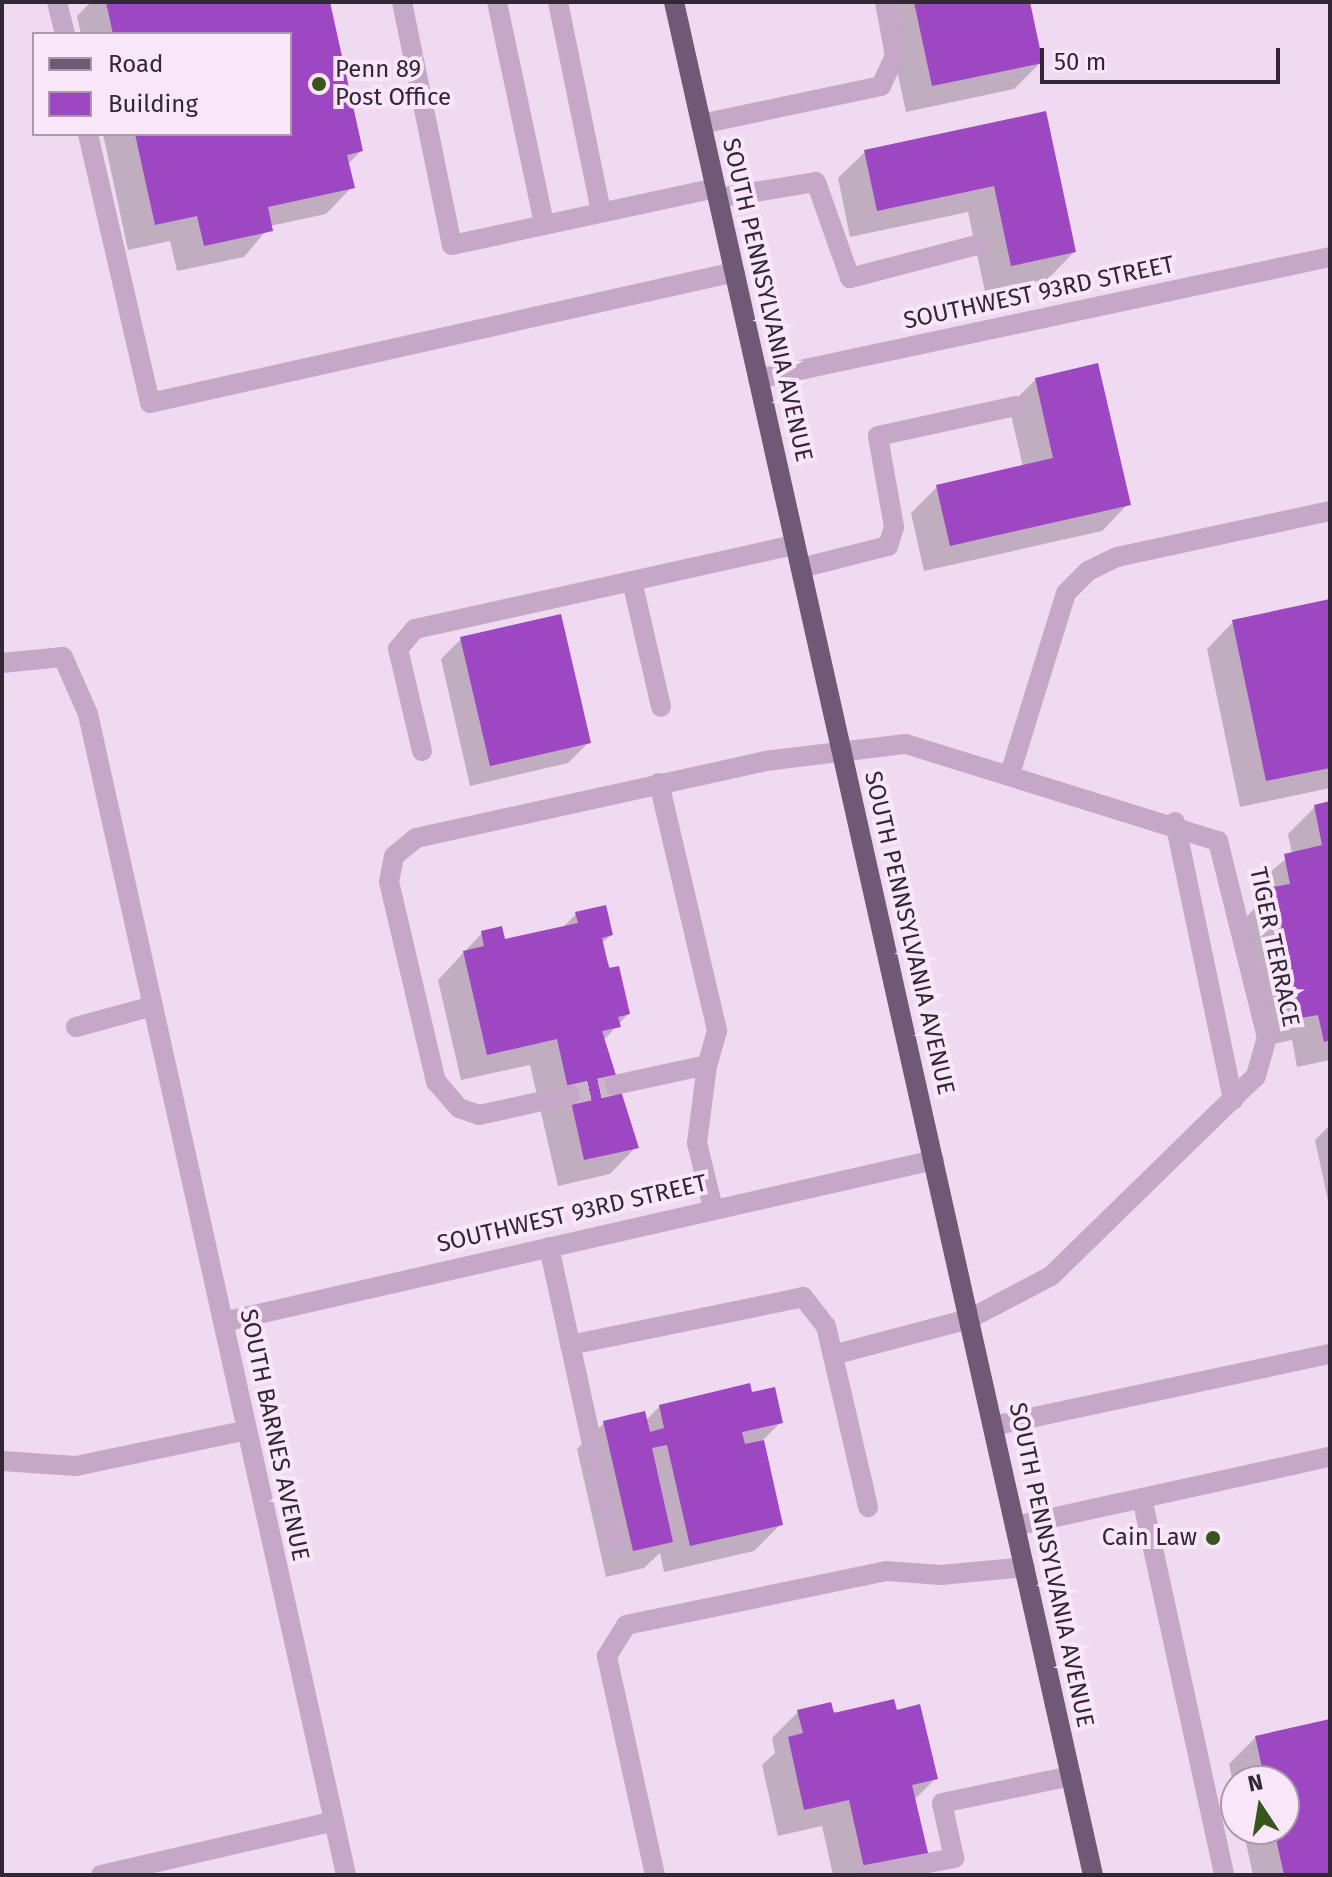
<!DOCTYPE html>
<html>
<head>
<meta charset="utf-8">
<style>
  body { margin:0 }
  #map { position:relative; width:1332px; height:1877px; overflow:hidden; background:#f0daf1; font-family:"Fira Sans",sans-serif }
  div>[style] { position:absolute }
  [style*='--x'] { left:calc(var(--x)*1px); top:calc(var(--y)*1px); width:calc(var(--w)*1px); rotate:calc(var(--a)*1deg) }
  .shadow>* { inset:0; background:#0003 }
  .building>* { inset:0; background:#9d47c2 }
  .minor-tunnel>* { height:20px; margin-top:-10px; transform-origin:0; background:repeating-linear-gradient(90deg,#cab6cb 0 20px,transparent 0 30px) }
  .minor>* { height:20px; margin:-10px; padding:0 10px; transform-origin:10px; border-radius:10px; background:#c5a7c8 }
  .major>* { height:20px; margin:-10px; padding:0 10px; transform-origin:10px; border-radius:10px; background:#705976 }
  .dots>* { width:22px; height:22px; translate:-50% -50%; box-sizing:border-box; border:4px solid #f9e6f8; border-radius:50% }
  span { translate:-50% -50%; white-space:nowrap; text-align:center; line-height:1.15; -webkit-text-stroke:8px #f9e6f8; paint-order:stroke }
  .poi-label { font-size:24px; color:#322735 }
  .left { translate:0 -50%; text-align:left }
  .right { translate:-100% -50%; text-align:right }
  .street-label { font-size:24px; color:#322735 }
  .frame { position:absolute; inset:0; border:4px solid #322735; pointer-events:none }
  .legend { position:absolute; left:32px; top:32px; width:260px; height:104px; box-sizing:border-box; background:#f9e6f8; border:2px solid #a99aaa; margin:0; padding:10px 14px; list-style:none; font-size:24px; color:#322735 }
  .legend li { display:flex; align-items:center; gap:16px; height:40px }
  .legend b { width:40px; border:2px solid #a99aaa }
  .north { position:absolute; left:1220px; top:1765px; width:80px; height:80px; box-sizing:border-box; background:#f9e6f8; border:2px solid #a99aaa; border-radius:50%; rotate:348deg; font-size:22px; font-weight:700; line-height:32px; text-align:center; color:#322735 }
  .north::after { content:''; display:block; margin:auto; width:28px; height:36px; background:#38551e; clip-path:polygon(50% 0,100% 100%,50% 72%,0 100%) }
  .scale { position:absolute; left:1040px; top:48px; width:240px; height:36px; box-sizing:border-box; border:4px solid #322735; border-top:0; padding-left:10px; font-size:24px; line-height:28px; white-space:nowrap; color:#322735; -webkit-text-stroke:6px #f9e6f8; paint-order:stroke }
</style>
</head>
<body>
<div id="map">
  <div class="shadow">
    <i style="clip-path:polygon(91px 2px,328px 2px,361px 151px,347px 165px,352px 187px,326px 214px,270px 226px,244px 257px,177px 271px,170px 241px,128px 250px,103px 134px,290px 134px,290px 34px,81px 34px,77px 16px)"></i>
    <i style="clip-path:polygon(882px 2px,1028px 2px,1041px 62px,1014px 89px,906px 112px)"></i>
    <i style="clip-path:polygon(1045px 113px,1074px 252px,1048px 279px,985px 292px,968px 212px,850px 237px,838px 178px,865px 152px)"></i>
    <i style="clip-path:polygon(1036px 379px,1128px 504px,1102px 531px,924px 571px,911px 513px,937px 487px,1023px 467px,1009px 406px)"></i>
    <i style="clip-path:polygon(1330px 601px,1330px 788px,1240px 807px,1207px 649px,1233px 622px)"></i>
    <i style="clip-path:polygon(461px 639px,588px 743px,568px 763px,470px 786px,441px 659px)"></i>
    <i style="clip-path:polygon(1330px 803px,1330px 1060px,1297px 1067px,1292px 1040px,1274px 1044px,1247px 916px,1262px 901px,1258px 882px,1292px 854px,1288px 834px,1315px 807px)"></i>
    <i style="clip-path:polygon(576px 914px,611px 935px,601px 944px,628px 1014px,603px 1041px,636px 1147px,610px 1174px,558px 1186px,530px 1065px,461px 1080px,438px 980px,482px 933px,503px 942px,561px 929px)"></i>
    <i style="clip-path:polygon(1330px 1125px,1330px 1210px,1315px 1140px)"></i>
    <i style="clip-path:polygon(750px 1395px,781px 1422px,762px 1441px,781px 1524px,754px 1551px,664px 1572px,660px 1553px,644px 1568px,606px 1577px,577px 1449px,604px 1423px,645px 1421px,660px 1406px)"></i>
    <i style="clip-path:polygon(798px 1712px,895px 1712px,935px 1779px,914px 1800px,908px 1875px,833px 1875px,822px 1826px,778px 1836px,762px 1765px,775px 1753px,772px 1738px)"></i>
    <i style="clip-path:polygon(1330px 1721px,1330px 1875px,1253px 1875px,1243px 1829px,1284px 1829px,1284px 1781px,1236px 1781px,1236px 1796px,1229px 1764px,1256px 1737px)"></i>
  </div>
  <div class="building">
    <i style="clip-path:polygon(106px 2px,330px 2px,363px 151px,347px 155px,355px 188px,268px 207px,273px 231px,204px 246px,197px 216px,155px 225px,135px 134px,290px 134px,290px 34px,113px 34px)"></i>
    <i style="clip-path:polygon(914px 2px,1030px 2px,1043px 63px,932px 86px)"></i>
    <i style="clip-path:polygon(1046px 111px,1076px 252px,1011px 266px,994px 186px,877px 211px,864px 150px)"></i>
    <i style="clip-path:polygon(1098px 363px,1131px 505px,950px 546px,936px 485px,1053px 458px,1035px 378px)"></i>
    <i style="clip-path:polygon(1330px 599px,1330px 768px,1266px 781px,1232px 620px)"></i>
    <i style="clip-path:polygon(561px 614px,591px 743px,490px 766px,460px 637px)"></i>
    <i style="clip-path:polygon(1330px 801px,1330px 1040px,1324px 1042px,1318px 1015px,1301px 1018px,1273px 887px,1290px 884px,1284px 854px,1322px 845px,1314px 805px)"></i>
    <i style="clip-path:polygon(606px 905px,613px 935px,602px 938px,609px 968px,619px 966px,630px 1014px,618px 1017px,621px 1027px,602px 1031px,639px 1148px,584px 1160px,557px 1039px,487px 1055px,463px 951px,484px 946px,481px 931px,502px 926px,505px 939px,578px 923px,575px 912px)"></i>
    <i style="clip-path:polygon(750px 1383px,752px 1392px,775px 1387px,783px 1423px,742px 1432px,745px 1444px,764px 1440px,783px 1525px,690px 1546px,667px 1445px,652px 1448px,673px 1542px,633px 1551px,603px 1421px,645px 1411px,650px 1432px,664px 1428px,659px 1405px)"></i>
    <i style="clip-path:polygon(894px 1699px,897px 1710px,920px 1704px,938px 1779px,912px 1785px,929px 1857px,865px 1872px,849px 1800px,804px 1810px,788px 1737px,803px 1733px,797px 1710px,831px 1702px,834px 1713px)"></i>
    <i style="clip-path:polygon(1330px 1719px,1330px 1875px,1284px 1875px,1274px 1829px,1284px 1829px,1284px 1781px,1265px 1781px,1255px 1736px)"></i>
  </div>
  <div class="minor-tunnel">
    <i style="--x:570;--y:1095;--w:46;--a:-12.5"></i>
  </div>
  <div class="minor">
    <i style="--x:57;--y:2;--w:33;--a:76"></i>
    <i style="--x:402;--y:2;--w:248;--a:78.4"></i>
    <i style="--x:452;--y:245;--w:269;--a:-12.2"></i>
    <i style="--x:497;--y:2;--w:226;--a:78"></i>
    <i style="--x:558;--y:2;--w:213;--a:78.4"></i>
    <i style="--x:701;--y:124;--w:184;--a:-11.9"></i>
    <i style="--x:881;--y:86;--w:33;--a:-65"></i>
    <i style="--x:895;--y:56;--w:55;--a:-100.5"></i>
    <i style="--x:88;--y:134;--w:276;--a:77"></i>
    <i style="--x:150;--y:403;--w:599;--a:-12.62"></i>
    <i style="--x:718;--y:198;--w:99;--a:-9.3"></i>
    <i style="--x:816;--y:182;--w:102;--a:70.5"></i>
    <i style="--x:850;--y:278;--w:131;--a:-14.6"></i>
    <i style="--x:758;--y:379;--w:585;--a:-12.04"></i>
    <i style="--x:801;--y:568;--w:90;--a:-14.2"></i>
    <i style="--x:888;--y:546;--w:20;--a:-72"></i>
    <i style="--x:894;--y:527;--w:92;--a:-100"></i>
    <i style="--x:878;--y:436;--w:141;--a:-12.3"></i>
    <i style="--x:632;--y:581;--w:129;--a:77"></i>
    <i style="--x:2;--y:663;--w:61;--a:-5.6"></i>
    <i style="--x:63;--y:657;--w:62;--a:66.3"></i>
    <i style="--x:88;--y:714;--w:1189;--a:77.47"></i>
    <i style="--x:422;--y:751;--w:105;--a:-103.2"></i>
    <i style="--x:398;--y:649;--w:26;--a:-50"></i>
    <i style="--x:415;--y:629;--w:389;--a:-12.5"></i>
    <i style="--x:1010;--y:774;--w:189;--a:-72.8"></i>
    <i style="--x:1066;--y:593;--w:31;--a:-45"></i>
    <i style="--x:1088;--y:571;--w:32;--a:-26"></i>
    <i style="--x:1117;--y:557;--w:218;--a:-12.2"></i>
    <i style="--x:659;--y:783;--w:255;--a:76.8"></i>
    <i style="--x:717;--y:1031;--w:35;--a:106"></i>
    <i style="--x:1175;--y:822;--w:284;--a:78.2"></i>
    <i style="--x:76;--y:1027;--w:80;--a:-15.3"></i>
    <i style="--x:615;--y:1085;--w:94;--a:-12.3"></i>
    <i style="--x:707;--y:1065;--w:79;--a:97.3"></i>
    <i style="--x:697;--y:1143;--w:67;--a:76.2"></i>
    <i style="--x:570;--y:1095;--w:93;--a:167.6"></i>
    <i style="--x:479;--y:1115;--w:21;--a:-161"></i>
    <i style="--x:459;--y:1108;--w:35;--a:-131"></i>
    <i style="--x:436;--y:1082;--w:205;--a:-103.2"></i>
    <i style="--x:389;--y:882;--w:26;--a:-79"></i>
    <i style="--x:394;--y:856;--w:28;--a:-39"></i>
    <i style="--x:416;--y:838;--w:357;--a:-12.4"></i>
    <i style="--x:765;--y:761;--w:142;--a:-6.9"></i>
    <i style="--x:906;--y:744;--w:327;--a:17.3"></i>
    <i style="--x:1218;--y:841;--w:202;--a:76"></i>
    <i style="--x:1267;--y:1037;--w:41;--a:105.8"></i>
    <i style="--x:1256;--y:1076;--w:286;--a:135.7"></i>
    <i style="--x:1051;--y:1276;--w:93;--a:152.3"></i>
    <i style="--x:969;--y:1319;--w:141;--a:165.2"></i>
    <i style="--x:549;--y:1247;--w:304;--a:77.7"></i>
    <i style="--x:223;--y:1322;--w:729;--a:-12.84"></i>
    <i style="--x:570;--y:1345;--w:238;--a:-11.6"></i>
    <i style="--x:803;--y:1297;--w:37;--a:52"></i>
    <i style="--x:826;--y:1326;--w:186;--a:76.9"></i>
    <i style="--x:993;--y:1426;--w:345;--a:-12.1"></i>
    <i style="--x:2;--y:1461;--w:74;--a:3.9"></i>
    <i style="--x:76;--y:1466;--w:172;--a:-11.8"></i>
    <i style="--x:1142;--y:1498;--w:386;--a:77.7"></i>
    <i style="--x:1015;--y:1526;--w:322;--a:-12.4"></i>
    <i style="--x:101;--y:1875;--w:239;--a:-13"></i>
    <i style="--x:655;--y:1875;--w:224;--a:-102.4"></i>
    <i style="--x:607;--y:1656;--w:36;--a:-58"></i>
    <i style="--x:626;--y:1625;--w:266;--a:-11.7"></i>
    <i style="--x:886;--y:1571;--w:55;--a:4.2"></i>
    <i style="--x:941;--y:1575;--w:84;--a:-5.4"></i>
    <i style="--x:865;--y:1875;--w:91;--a:-10.8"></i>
    <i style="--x:954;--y:1858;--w:56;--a:-102.3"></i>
    <i style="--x:942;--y:1803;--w:132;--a:-11.8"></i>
  </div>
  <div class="major">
    <i style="--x:674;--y:2;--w:1919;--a:77.39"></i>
  </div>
  <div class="dots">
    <i style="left:319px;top:84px;background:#38551e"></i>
    <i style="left:1213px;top:1538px;background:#38551e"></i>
  </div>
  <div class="poi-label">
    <span class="left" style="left:335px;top:84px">Penn 89<br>Post Office</span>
    <span class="right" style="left:1197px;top:1538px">Cain Law</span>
  </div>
  <div class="street-label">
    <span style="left:1039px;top:293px;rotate:-12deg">SOUTHWEST 93RD STREET</span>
    <span style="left:767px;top:300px;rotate:77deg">SOUTH PENNSYLVANIA AVENUE</span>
    <span style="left:909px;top:933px;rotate:77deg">SOUTH PENNSYLVANIA AVENUE</span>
    <span style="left:1274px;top:947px;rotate:78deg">TIGER TERRACE</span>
    <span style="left:572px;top:1214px;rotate:-13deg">SOUTHWEST 93RD STREET</span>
    <span style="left:274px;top:1435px;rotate:78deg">SOUTH BARNES AVENUE</span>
    <span style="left:1051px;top:1565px;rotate:78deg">SOUTH PENNSYLVANIA AVENUE</span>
  </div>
  <div class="frame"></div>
  <ul class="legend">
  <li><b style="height:10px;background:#705976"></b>Road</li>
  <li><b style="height:22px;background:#9d47c2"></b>Building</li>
  </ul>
  <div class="north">N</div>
  <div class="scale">50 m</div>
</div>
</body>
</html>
